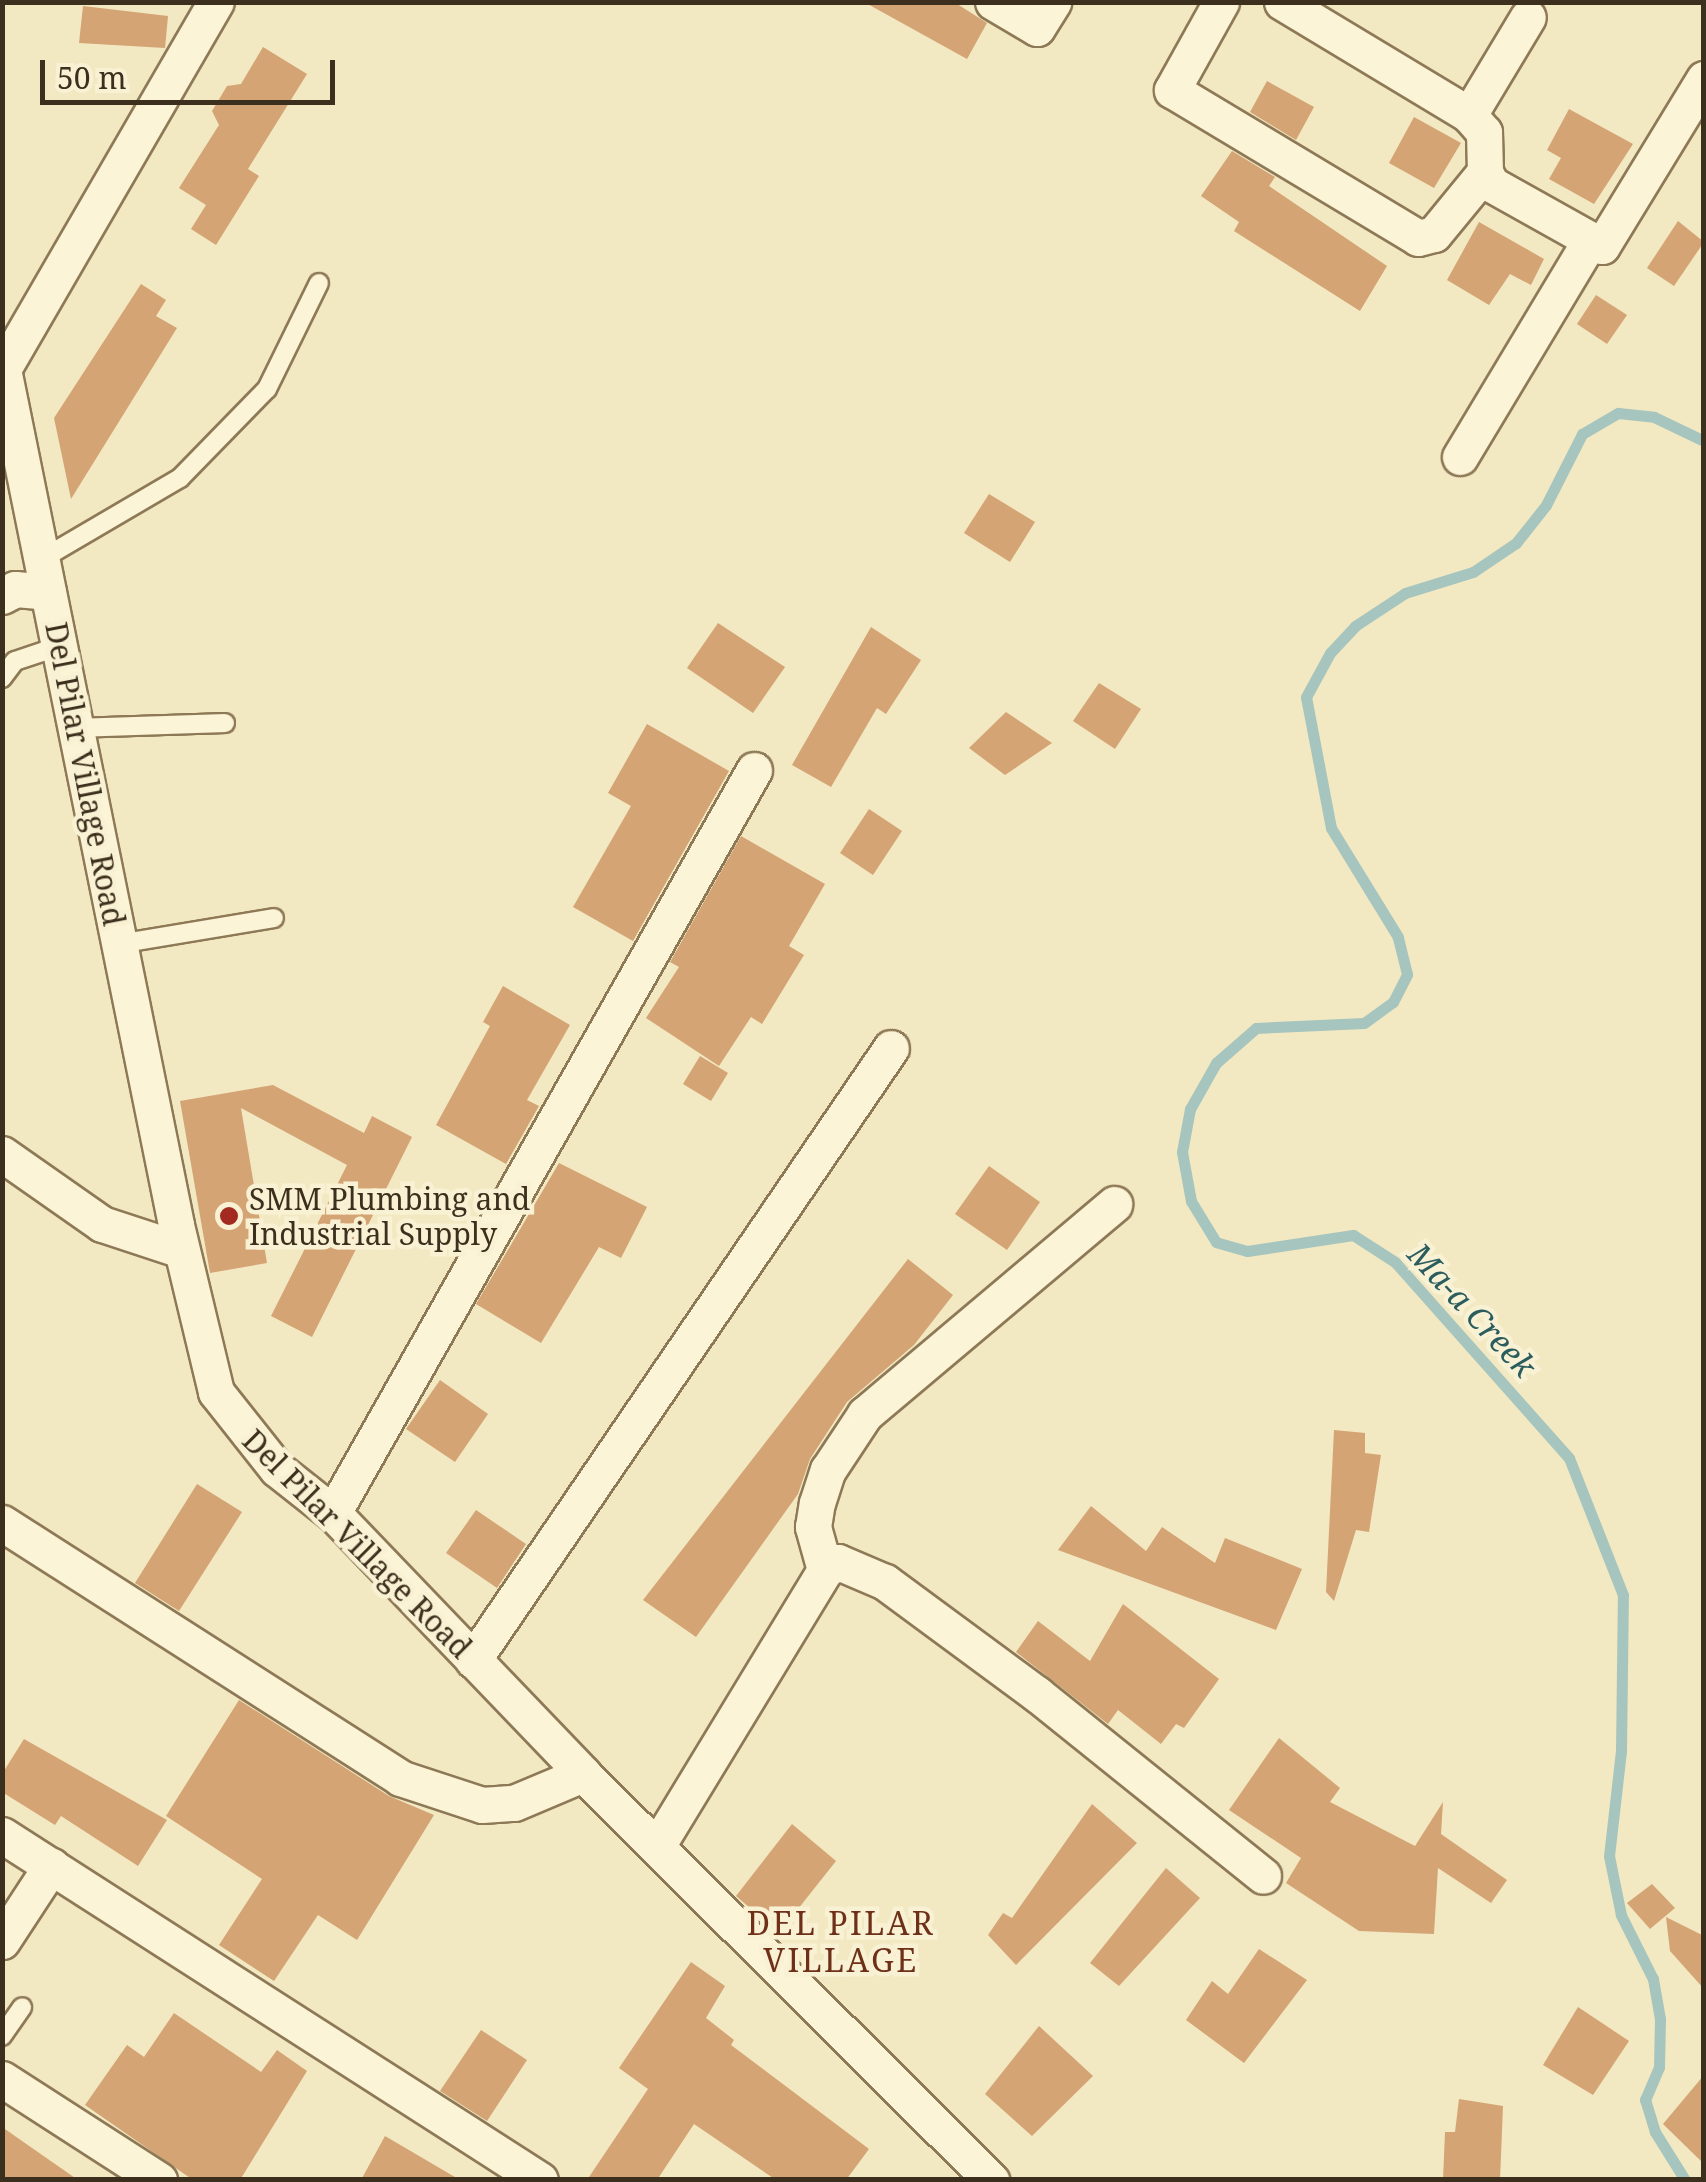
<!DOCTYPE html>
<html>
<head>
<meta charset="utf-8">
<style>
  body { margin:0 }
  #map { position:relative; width:1706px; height:2182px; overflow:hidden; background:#f2e8c2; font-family:"Noto Serif",serif }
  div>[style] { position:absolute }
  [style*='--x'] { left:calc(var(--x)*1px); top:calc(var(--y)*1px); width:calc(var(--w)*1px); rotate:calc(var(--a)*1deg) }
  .stream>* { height:11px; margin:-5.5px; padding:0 5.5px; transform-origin:5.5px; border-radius:5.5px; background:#a5c5be }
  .building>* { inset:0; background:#d4a474 }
  .roads { filter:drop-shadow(2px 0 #8e7957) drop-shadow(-2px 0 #8e7957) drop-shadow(0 2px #8e7957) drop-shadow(0 -2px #8e7957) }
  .lane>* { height:18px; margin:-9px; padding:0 9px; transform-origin:9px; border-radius:9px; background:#fcf4d6 }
  .street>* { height:35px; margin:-17.5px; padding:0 17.5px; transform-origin:17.5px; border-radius:17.5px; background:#fcf4d6 }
  .dots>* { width:28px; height:28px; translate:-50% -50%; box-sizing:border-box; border:5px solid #f9f1d3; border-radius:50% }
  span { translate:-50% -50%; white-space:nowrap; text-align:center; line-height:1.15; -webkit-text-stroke:9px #f9f1d3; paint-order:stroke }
  .street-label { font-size:30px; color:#3d2f1d }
  .poi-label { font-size:30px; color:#3d2f1d }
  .left { translate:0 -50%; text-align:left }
  .water-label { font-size:32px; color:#2b5d5e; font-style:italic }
  .neighbourhood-label { font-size:32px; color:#6e3018; letter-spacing:2.5px }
  .frame { position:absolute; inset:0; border:5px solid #3d2f1d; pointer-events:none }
  .scale { position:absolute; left:40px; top:60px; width:295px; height:45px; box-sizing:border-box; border:5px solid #3d2f1d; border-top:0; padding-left:12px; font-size:30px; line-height:35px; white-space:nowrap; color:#3d2f1d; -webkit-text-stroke:8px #f9f1d3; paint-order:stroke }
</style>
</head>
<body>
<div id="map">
  <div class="stream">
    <i style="--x:1685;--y:2180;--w:57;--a:-122"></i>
    <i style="--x:1655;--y:2132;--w:34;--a:-107"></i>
    <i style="--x:1645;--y:2100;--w:36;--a:-67"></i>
    <i style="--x:1659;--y:2067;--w:48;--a:-88.8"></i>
    <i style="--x:1660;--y:2019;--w:41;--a:-99.9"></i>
    <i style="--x:1653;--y:1979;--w:72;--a:-116.6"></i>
    <i style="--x:1621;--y:1915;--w:60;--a:-101.5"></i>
    <i style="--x:1609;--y:1856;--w:106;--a:-83.5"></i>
    <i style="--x:1621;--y:1751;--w:156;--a:-89.3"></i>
    <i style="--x:1623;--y:1595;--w:147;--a:-111.5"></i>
    <i style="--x:1569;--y:1458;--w:262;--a:-131.6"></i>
    <i style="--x:1395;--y:1262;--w:50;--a:-147.3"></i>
    <i style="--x:1353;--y:1235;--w:107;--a:171.4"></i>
    <i style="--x:1247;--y:1251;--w:32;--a:-164"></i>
    <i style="--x:1216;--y:1242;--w:48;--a:-121.4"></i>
    <i style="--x:1191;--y:1201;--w:50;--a:-100.4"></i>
    <i style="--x:1182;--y:1152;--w:44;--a:-79.5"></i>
    <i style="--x:1190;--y:1109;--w:53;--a:-60.5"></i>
    <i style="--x:1216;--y:1063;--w:53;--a:-41.2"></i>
    <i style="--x:1256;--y:1028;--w:108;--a:-2.7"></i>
    <i style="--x:1364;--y:1023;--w:36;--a:-36"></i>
    <i style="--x:1393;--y:1002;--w:31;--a:-63"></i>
    <i style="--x:1407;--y:974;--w:38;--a:-104"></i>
    <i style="--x:1398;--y:937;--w:128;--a:-121.6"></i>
    <i style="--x:1331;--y:828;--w:133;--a:-100.8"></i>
    <i style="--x:1306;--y:697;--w:50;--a:-61.4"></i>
    <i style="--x:1330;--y:653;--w:37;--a:-47"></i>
    <i style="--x:1355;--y:626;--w:60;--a:-33.4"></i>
    <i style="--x:1405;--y:593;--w:71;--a:-17.2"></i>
    <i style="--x:1473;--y:572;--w:52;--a:-34"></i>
    <i style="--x:1516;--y:543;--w:48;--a:-51.7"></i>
    <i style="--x:1546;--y:505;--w:80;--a:-63.1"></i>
    <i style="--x:1582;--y:434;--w:42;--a:-30.3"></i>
    <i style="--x:1618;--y:413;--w:36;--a:6"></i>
    <i style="--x:1654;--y:417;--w:55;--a:25.6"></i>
  </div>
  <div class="building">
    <i style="clip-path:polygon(864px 2px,954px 2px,987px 23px,967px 59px)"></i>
    <i style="clip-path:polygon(83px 6px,168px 16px,165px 48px,79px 43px)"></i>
    <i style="clip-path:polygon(263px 47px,307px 74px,248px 169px,259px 176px,216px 245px,191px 229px,206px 205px,179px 188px,219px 125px,212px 111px,227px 86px,241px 84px)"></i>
    <i style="clip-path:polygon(1267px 81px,1314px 107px,1296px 140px,1250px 112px)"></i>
    <i style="clip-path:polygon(1569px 109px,1633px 144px,1594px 204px,1549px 179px,1561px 158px,1547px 150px)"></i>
    <i style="clip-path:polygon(1414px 117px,1461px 143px,1434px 188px,1389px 163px)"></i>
    <i style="clip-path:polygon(1232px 151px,1275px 177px,1269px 186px,1387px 266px,1360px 311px,1234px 231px,1239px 222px,1201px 196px)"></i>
    <i style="clip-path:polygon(1678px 221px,1704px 242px,1674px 286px,1647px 268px)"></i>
    <i style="clip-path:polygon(1479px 222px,1544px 259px,1531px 285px,1510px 274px,1489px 305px,1447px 280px)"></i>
    <i style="clip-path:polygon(141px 284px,166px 300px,156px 316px,177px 328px,71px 499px,54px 418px)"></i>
    <i style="clip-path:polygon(1596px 295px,1627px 315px,1607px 344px,1577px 324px)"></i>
    <i style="clip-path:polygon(989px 494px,1035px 522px,1010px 562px,964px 533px)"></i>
    <i style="clip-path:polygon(718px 623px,785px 667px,753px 713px,687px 668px)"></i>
    <i style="clip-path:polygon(871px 627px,921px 660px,886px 714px,877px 708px,831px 787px,792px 765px)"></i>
    <i style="clip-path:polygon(1099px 683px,1141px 709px,1115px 749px,1073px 721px)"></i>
    <i style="clip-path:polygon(1006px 712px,1052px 743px,1005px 775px,969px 748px)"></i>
    <i style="clip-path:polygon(647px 724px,729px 771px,633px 941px,573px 907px,631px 806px,608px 793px)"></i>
    <i style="clip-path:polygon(869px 809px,902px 831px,873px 875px,840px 853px)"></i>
    <i style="clip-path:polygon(741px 836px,825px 884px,789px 946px,804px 955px,762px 1024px,751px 1017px,719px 1066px,646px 1018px,679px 967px,670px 962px)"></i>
    <i style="clip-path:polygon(503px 986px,570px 1025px,527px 1100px,539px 1106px,506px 1164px,436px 1125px,490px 1026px,483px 1022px)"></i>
    <i style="clip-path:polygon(700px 1056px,728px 1073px,711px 1101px,683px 1084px)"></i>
    <i style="clip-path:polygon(273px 1085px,364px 1133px,372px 1116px,412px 1137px,312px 1337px,271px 1316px,347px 1165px,241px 1108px,267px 1263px,210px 1273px,180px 1101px)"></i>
    <i style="clip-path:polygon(559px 1163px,647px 1207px,621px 1258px,599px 1247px,541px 1343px,476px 1304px)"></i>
    <i style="clip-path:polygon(989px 1166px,1040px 1202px,1007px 1250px,955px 1214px)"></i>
    <i style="clip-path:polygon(908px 1259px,953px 1295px,914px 1345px,847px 1402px,810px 1459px,798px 1494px,696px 1637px,643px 1600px)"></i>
    <i style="clip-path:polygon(440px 1380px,488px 1414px,455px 1462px,406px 1429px)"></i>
    <i style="clip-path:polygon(1334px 1430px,1365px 1433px,1365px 1453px,1381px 1455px,1369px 1532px,1356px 1530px,1334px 1601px,1326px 1592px)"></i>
    <i style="clip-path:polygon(197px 1484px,242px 1512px,179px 1611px,135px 1583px)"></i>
    <i style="clip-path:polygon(1091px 1506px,1146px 1551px,1162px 1527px,1215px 1563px,1225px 1538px,1302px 1569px,1276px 1630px,1058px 1550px)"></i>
    <i style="clip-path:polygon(476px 1510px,526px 1544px,497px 1588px,446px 1553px)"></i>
    <i style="clip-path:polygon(1123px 1604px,1219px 1679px,1184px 1728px,1176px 1724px,1161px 1744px,1118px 1710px,1108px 1724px,1016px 1652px,1038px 1621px,1090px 1661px)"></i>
    <i style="clip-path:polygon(239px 1700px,389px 1796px,434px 1815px,357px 1940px,318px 1915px,274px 1981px,219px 1945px,262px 1879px,166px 1816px)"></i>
    <i style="clip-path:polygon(1279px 1738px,1340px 1788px,1330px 1802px,1415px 1846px,1443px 1802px,1441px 1834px,1507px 1880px,1491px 1903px,1438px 1868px,1434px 1934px,1359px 1931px,1286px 1883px,1301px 1858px,1229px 1810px)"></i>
    <i style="clip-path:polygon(24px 1739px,167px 1820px,138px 1866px,61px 1816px,55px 1825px,2px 1792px,2px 1774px)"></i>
    <i style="clip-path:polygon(1092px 1804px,1137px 1843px,1016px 1965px,988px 1935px,1003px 1913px,1012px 1918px)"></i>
    <i style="clip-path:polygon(792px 1824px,836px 1861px,779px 1933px,736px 1896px)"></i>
    <i style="clip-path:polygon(1166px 1868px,1200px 1898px,1119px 1986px,1090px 1963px)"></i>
    <i style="clip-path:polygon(1652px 1884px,1675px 1908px,1650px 1929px,1627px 1903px)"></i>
    <i style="clip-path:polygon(1666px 1917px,1704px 1936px,1704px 1989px,1670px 1951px)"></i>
    <i style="clip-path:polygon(1259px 1949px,1307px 1980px,1244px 2063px,1186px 2020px,1212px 1981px,1228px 1994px)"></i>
    <i style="clip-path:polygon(691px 1962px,725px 1986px,706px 2018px,734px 2040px,731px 2045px,869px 2149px,846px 2180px,776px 2180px,694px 2124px,657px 2180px,587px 2180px,648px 2089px,619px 2068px)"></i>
    <i style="clip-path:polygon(1578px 2007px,1629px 2041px,1593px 2095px,1543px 2065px)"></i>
    <i style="clip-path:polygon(174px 2013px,261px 2072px,277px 2050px,307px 2071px,240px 2180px,193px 2180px,85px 2105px,127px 2045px,144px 2057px)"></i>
    <i style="clip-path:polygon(1039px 2026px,1093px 2076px,1032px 2136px,985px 2094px)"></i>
    <i style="clip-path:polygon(481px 2030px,527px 2060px,487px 2121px,440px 2091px)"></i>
    <i style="clip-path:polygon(1704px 2075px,1704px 2164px,1663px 2124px)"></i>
    <i style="clip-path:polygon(1459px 2099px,1503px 2106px,1500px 2180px,1443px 2180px,1445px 2132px,1455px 2132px)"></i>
    <i style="clip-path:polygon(2px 2127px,78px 2180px,2px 2180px)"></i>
    <i style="clip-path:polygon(385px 2136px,460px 2180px,361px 2180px)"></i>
  </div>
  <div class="roads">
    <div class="lane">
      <i style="--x:42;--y:559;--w:160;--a:-30.4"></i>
      <i style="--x:180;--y:478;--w:124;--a:-45.7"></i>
      <i style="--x:267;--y:389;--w:118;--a:-63.9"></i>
      <i style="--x:2;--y:678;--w:21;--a:-53"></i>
      <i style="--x:15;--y:661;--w:47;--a:-18.4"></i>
      <i style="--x:76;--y:728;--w:149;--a:-1.9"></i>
      <i style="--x:119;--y:944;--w:157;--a:-9.5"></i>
      <i style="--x:2;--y:2036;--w:35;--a:-55"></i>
    </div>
    <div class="street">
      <i style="--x:993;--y:2;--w:51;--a:30.6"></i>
      <i style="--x:1037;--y:28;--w:31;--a:-58"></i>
      <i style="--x:1221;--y:2;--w:101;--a:119.1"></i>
      <i style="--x:1172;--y:90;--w:287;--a:31"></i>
      <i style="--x:1418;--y:238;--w:16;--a:-14"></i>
      <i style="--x:1434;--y:234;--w:80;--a:-50.6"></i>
      <i style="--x:1282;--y:2;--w:218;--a:31.1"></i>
      <i style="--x:1469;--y:115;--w:23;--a:49"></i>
      <i style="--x:1484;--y:132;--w:40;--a:88.6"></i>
      <i style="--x:1485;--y:172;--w:13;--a:63"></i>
      <i style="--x:1491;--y:184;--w:127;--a:29.2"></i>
      <i style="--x:1602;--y:246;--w:196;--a:-58.6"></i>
      <i style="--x:1469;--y:115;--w:114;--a:-59"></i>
      <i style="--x:2;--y:364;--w:878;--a:78.57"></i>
      <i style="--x:176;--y:1225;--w:172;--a:76.5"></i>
      <i style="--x:216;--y:1392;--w:98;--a:51.6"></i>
      <i style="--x:277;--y:1469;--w:71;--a:38.2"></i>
      <i style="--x:333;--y:1513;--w:361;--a:46.2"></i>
      <i style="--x:583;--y:1774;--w:576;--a:44.86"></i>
      <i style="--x:3;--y:369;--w:424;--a:-59.9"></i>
      <i style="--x:1460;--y:457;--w:251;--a:-59"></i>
      <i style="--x:2;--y:596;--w:15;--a:-28"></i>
      <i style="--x:15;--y:589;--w:33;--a:5"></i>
      <i style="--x:2;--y:1154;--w:122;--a:35"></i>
      <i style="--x:102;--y:1224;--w:83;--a:18.2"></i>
      <i style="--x:333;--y:1513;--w:854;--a:-60.46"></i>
      <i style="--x:2;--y:1523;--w:473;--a:32.6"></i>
      <i style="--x:400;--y:1778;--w:86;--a:18.2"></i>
      <i style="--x:482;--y:1805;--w:32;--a:-4"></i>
      <i style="--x:514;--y:1803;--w:75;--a:-22.8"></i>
      <i style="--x:825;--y:1570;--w:45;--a:-105.6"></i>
      <i style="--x:813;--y:1527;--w:24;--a:-81"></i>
      <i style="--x:817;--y:1503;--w:35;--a:-72"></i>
      <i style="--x:828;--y:1470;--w:67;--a:-56.5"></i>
      <i style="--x:865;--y:1414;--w:326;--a:-40.1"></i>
      <i style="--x:473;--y:1660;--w:741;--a:-55.67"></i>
      <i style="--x:2;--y:1835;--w:639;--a:32.67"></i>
      <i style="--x:659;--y:1843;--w:320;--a:-58.7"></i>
      <i style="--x:825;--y:1570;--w:15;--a:-32"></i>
      <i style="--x:838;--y:1562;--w:51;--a:23.1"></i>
      <i style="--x:885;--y:1582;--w:189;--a:36.4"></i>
      <i style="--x:1037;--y:1694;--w:290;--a:38.8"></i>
      <i style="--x:2;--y:1941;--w:90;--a:-56.8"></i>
      <i style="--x:2;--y:2079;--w:187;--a:32.8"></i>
    </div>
  </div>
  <div class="dots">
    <i style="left:229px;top:1216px;background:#a32a21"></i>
  </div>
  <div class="street-label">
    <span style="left:85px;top:774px;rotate:79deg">Del Pilar Village Road</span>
    <span style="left:357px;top:1544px;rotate:45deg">Del Pilar Village Road</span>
  </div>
  <div class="poi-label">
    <span class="left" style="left:249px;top:1216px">SMM Plumbing and<br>Industrial Supply</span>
  </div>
  <div class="water-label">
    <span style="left:1472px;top:1310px;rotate:47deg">Ma-a Creek</span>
  </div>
  <div class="neighbourhood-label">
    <span style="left:841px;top:1942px">DEL PILAR<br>VILLAGE</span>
  </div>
  <div class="frame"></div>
  <div class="scale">50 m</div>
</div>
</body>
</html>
